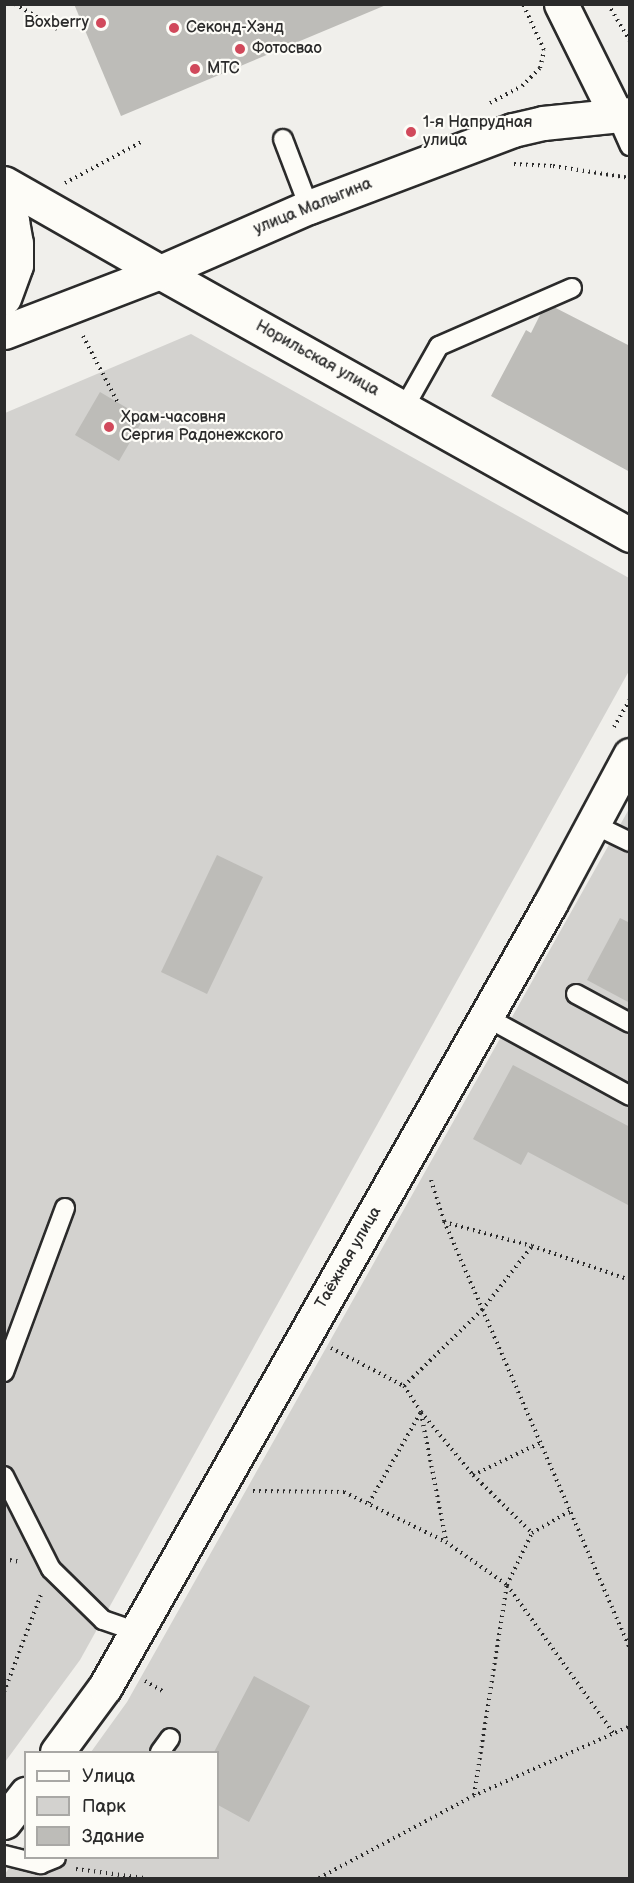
<!DOCTYPE html>
<html>
<head>
<meta charset="utf-8">
<style>
  body { margin:0 }
  #map { position:relative; width:634px; height:1883px; overflow:hidden; background:#f0efeb; font-family:"Balsamiq Sans",sans-serif }
  div>[style] { position:absolute }
  [style*='--x'] { left:calc(var(--x)*1px); top:calc(var(--y)*1px); width:calc(var(--w)*1px); rotate:calc(var(--a)*1deg) }
  .green>* { inset:0; background:#d3d2cf }
  .building>* { inset:0; background:#bdbcb8 }
  .path>* { height:4px; margin-top:-2px; transform-origin:0; background:repeating-linear-gradient(90deg,#2b2b2b 0 1.5px,transparent 0 6px) }
  .roads { filter:drop-shadow(2px 0 #2b2b2b) drop-shadow(-2px 0 #2b2b2b) drop-shadow(0 2px #2b2b2b) drop-shadow(0 -2px #2b2b2b) }
  .lane>* { height:18px; margin:-9px; padding:0 9px; transform-origin:9px; border-radius:9px; background:#fdfcf7 }
  .street>* { height:33px; margin:-16.5px; padding:0 16.5px; transform-origin:16.5px; border-radius:16.5px; background:#fdfcf7 }
  .secondary>* { height:33px; margin:-16.5px; padding:0 16.5px; transform-origin:16.5px; border-radius:16.5px; background:#fdfcf7 }
  .dots>* { width:16px; height:16px; translate:-50% -50%; box-sizing:border-box; border:3px solid #fdfcf7; border-radius:50% }
  span { translate:-50% -50%; white-space:nowrap; text-align:center; line-height:1.15; -webkit-text-stroke:4.5px #fdfcf7; paint-order:stroke }
  .poi-label { font-size:16px; color:#2b2b2b }
  .right { translate:-100% -50%; text-align:right }
  .left { translate:0 -50%; text-align:left }
  .street-label { font-size:16px; color:#2b2b2b }
  .frame { position:absolute; inset:0; border:6px solid #2b2b2b; pointer-events:none }
  .legend { position:absolute; left:24px; top:1751px; width:195px; height:108px; box-sizing:border-box; background:#fdfcf7; border:2px solid #a9a8a5; margin:0; padding:8px 10px; list-style:none; font-size:18px; color:#2b2b2b }
  .legend li { display:flex; align-items:center; gap:12px; height:30px }
  .legend b { width:30px; border:2px solid #a9a8a5 }
</style>
</head>
<body>
<div id="map">
  <div class="green">
    <i style="clip-path:polygon(191px 334px,629px 578px,629px 671px,80px 1660px,5px 1762px,5px 413px)"></i>
    <i style="clip-path:polygon(629px 809px,629px 1878px,5px 1878px,5px 1874px,25px 1844px,26px 1858px,218px 1858px,218px 1752px,91px 1752px,127px 1702px)"></i>
  </div>
  <div class="building">
    <i style="clip-path:polygon(74px 4px,386px 4px,386px 5px,121px 116px)"></i>
    <i style="clip-path:polygon(546px 303px,630px 346px,630px 472px,491px 396px,526px 330px,531px 333px)"></i>
    <i style="clip-path:polygon(100px 392px,144px 418px,119px 461px,75px 435px)"></i>
    <i style="clip-path:polygon(217px 855px,263px 877px,207px 994px,161px 972px)"></i>
    <i style="clip-path:polygon(620px 918px,630px 923px,630px 1003px,587px 980px)"></i>
    <i style="clip-path:polygon(513px 1065px,630px 1127px,628px 1205px,528px 1152px,521px 1165px,473px 1139px)"></i>
    <i style="clip-path:polygon(254px 1676px,310px 1706px,249px 1822px,218px 1805px,218px 1752px,214px 1752px)"></i>
  </div>
  <div class="path">
    <i style="--x:15;--y:4;--w:49;--a:30.8"></i>
    <i style="--x:608;--y:4;--w:43;--a:59.3"></i>
    <i style="--x:490;--y:103;--w:36;--a:-28"></i>
    <i style="--x:522;--y:86;--w:25;--a:-45"></i>
    <i style="--x:540;--y:68;--w:18;--a:-77"></i>
    <i style="--x:544;--y:50;--w:51;--a:-114.5"></i>
    <i style="--x:514;--y:164;--w:39;--a:3"></i>
    <i style="--x:553;--y:166;--w:78;--a:8.9"></i>
    <i style="--x:65;--y:183;--w:86;--a:-28.3"></i>
    <i style="--x:83;--y:336;--w:76;--a:62.4"></i>
    <i style="--x:614;--y:727;--w:32;--a:-60"></i>
    <i style="--x:431;--y:1180;--w:43;--a:72.4"></i>
    <i style="--x:444;--y:1221;--w:467;--a:66.5"></i>
    <i style="--x:444;--y:1222;--w:91;--a:15.3"></i>
    <i style="--x:532;--y:1246;--w:104;--a:19.1"></i>
    <i style="--x:331;--y:1348;--w:82;--a:27.5"></i>
    <i style="--x:404;--y:1386;--w:109;--a:-44.3"></i>
    <i style="--x:482;--y:1310;--w:81;--a:-52"></i>
    <i style="--x:421;--y:1412;--w:82;--a:50.5"></i>
    <i style="--x:473;--y:1475;--w:74;--a:-25.5"></i>
    <i style="--x:421;--y:1413;--w:130;--a:78.9"></i>
    <i style="--x:473;--y:1475;--w:83;--a:44.5"></i>
    <i style="--x:253;--y:1491;--w:91;--a:0.6"></i>
    <i style="--x:344;--y:1492;--w:114;--a:26.1"></i>
    <i style="--x:446;--y:1542;--w:75;--a:35.2"></i>
    <i style="--x:507;--y:1585;--w:183;--a:54.3"></i>
    <i style="--x:369;--y:1503;--w:105;--a:-60.3"></i>
    <i style="--x:421;--y:1412;--w:31;--a:-123"></i>
    <i style="--x:4;--y:1559;--w:17;--a:10"></i>
    <i style="--x:145;--y:1681;--w:20;--a:30"></i>
    <i style="--x:4;--y:1692;--w:107;--a:-69.2"></i>
    <i style="--x:474;--y:1795;--w:213;--a:-81.1"></i>
    <i style="--x:507;--y:1585;--w:58;--a:-64.3"></i>
    <i style="--x:532;--y:1533;--w:44;--a:-30.1"></i>
    <i style="--x:76;--y:1869;--w:69;--a:7.5"></i>
    <i style="--x:319;--y:1878;--w:174;--a:-28"></i>
    <i style="--x:473;--y:1796;--w:172;--a:-24"></i>
  </div>
  <div class="roads">
    <div class="lane">
      <i style="--x:616;--y:115;--w:34;--a:66"></i>
      <i style="--x:283;--y:139;--w:73;--a:69.1"></i>
      <i style="--x:404;--y:408;--w:71;--a:-60.6"></i>
      <i style="--x:439;--y:346;--w:145;--a:-23.6"></i>
      <i style="--x:593;--y:824;--w:41;--a:25.9"></i>
      <i style="--x:576;--y:994;--w:61;--a:28.2"></i>
      <i style="--x:486;--y:1017;--w:164;--a:28.7"></i>
      <i style="--x:4;--y:1372;--w:175;--a:-69.6"></i>
      <i style="--x:4;--y:1476;--w:104;--a:63.2"></i>
      <i style="--x:51;--y:1569;--w:73;--a:44.4"></i>
      <i style="--x:103;--y:1620;--w:36;--a:19"></i>
      <i style="--x:160;--y:1752;--w:17;--a:-54"></i>
      <i style="--x:4;--y:1855;--w:38;--a:14"></i>
      <i style="--x:41;--y:1864;--w:16;--a:-22"></i>
    </div>
    <div class="street">
      <i style="--x:4;--y:201;--w:22;--a:68"></i>
      <i style="--x:12;--y:221;--w:22;--a:80"></i>
      <i style="--x:16;--y:243;--w:22;--a:90"></i>
      <i style="--x:16;--y:265;--w:35;--a:110"></i>
      <i style="--x:160;--y:272;--w:539;--a:29.23"></i>
      <i style="--x:57;--y:1752;--w:81;--a:-53.6"></i>
      <i style="--x:105;--y:1687;--w:901;--a:-60.39"></i>
      <i style="--x:550;--y:904;--w:169;--a:-61.8"></i>
      <i style="--x:4;--y:1822;--w:36;--a:-52"></i>
    </div>
    <div class="secondary">
      <i style="--x:561;--y:4;--w:124;--a:63.6"></i>
      <i style="--x:4;--y:183;--w:180;--a:29.7"></i>
      <i style="--x:4;--y:332;--w:167;--a:-21"></i>
      <i style="--x:160;--y:272;--w:163;--a:-23.6"></i>
      <i style="--x:309;--y:207;--w:218;--a:-20.7"></i>
      <i style="--x:513;--y:130;--w:31;--a:-13"></i>
      <i style="--x:543;--y:123;--w:87;--a:-5.9"></i>
    </div>
  </div>
  <div class="dots">
    <i style="left:101px;top:23px;background:#d1495b"></i>
    <i style="left:174px;top:28px;background:#d1495b"></i>
    <i style="left:240px;top:49px;background:#d1495b"></i>
    <i style="left:195px;top:69px;background:#d1495b"></i>
    <i style="left:411px;top:132px;background:#d1495b"></i>
    <i style="left:109px;top:427px;background:#d1495b"></i>
  </div>
  <div class="poi-label">
    <span class="right" style="left:89px;top:23px">Boxberry</span>
    <span class="left" style="left:186px;top:28px">Секонд-Хэнд</span>
    <span class="left" style="left:252px;top:49px">Фотосвао</span>
    <span class="left" style="left:207px;top:69px">МТС</span>
    <span class="left" style="left:423px;top:132px">1-я Напрудная<br>улица</span>
    <span class="left" style="left:121px;top:427px">Храм-часовня<br>Сергия Радонежского</span>
  </div>
  <div class="street-label">
    <span style="left:313px;top:207px;rotate:-22deg">улица Малыгина</span>
    <span style="left:317px;top:359px;rotate:29deg">Норильская улица</span>
    <span style="left:349px;top:1258px;rotate:-60deg">Таёжная улица</span>
  </div>
  <div class="frame"></div>
  <ul class="legend">
  <li><b style="height:8px;background:#fdfcf7"></b>Улица</li>
  <li><b style="height:16px;background:#d3d2cf"></b>Парк</li>
  <li><b style="height:16px;background:#bdbcb8"></b>Здание</li>
  </ul>
</div>
</body>
</html>
